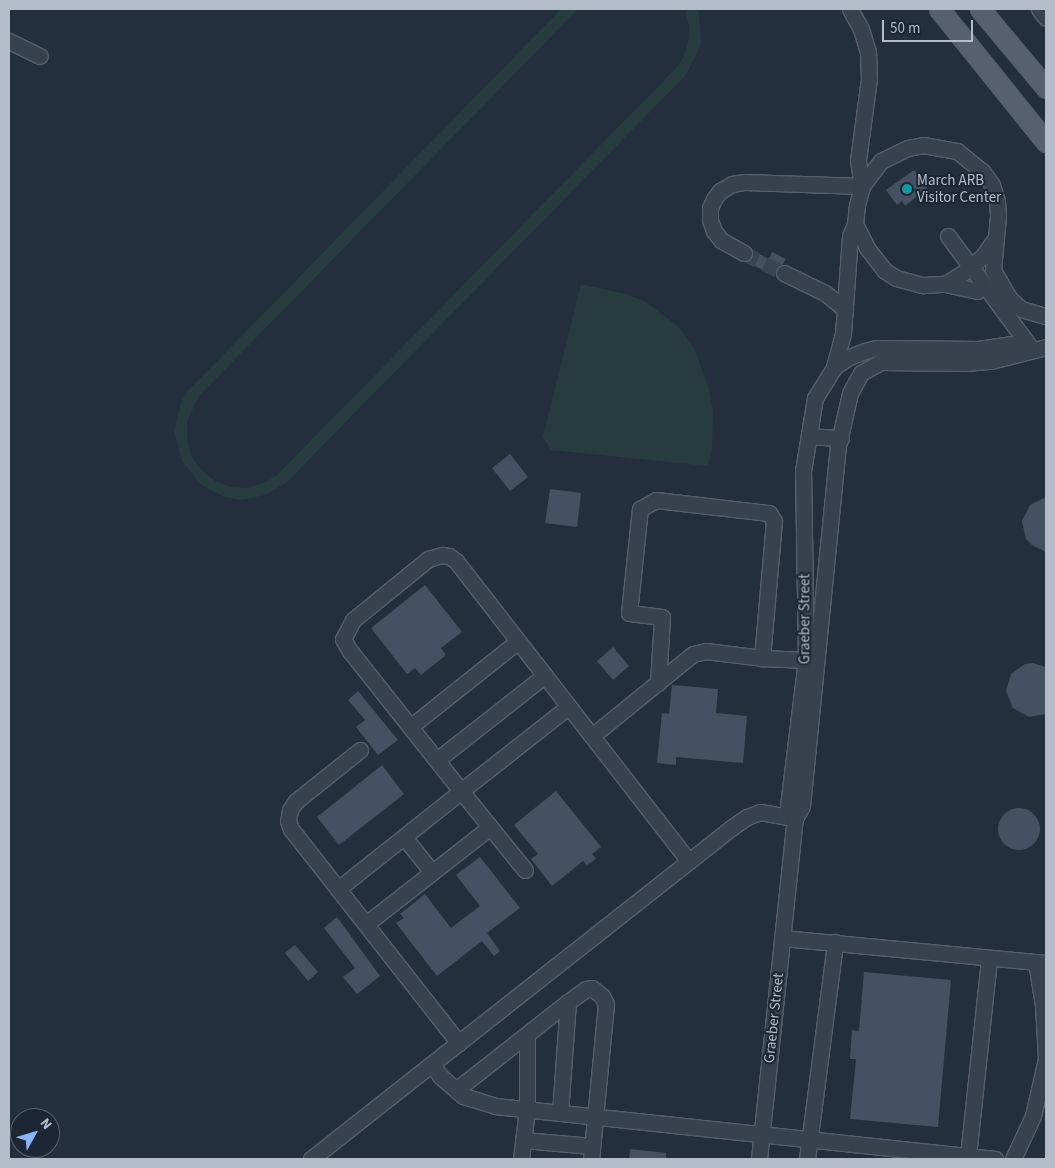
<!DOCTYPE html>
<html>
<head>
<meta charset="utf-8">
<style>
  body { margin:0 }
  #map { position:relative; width:1055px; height:1168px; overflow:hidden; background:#242f3e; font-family:"Source Sans 3",sans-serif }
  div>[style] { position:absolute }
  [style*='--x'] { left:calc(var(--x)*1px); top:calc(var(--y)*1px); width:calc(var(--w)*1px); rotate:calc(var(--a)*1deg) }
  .green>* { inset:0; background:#263c3f }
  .building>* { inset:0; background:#455162 }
  .round { border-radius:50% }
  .minor-tunnel>* { height:15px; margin-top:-7.5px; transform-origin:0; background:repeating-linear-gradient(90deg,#3a4453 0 15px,transparent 0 23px) }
  .roads { filter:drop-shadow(1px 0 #565f6c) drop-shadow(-1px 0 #565f6c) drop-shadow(0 1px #565f6c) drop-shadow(0 -1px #565f6c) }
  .minor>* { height:15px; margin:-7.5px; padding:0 7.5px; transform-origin:7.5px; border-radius:7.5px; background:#38414e }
  .major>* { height:19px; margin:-9.5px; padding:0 9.5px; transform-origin:9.5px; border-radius:9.5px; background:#56606e }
  .dots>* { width:14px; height:14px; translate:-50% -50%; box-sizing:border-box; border:2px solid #1d2633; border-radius:50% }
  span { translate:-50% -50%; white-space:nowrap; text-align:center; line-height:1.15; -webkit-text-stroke:4px #1d2633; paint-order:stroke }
  .poi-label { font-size:15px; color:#b4bcc9 }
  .left { translate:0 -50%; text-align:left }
  .street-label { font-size:15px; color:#b4bcc9 }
  .frame { position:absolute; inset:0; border:10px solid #b4bcc9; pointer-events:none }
  .north { position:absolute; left:10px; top:1108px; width:50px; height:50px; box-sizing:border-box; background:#1d2633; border:1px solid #59626f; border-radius:50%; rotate:51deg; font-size:14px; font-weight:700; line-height:20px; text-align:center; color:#b4bcc9 }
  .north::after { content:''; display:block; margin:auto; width:18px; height:22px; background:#8ab4f8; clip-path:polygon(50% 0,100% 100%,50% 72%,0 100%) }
  .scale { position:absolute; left:882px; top:20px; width:91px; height:22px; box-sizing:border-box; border:2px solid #b4bcc9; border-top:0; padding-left:6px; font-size:15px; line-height:18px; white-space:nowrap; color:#b4bcc9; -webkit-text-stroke:4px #1d2633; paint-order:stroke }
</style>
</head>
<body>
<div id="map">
  <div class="green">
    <i style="clip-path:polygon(561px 9px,578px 9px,199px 396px,187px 421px,187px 439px,191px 456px,201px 470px,215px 481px,231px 487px,246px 488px,261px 484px,275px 477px,286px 466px,677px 67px,684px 56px,688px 43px,689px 27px,685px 9px,697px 9px,699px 14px,701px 43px,697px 54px,685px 76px,286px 483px,265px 495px,241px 500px,224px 497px,200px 484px,182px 461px,174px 431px,181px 402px,188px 391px)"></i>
    <i style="clip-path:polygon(581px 284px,625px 294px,644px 301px,678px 326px,694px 348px,709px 389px,713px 411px,712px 450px,708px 466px,551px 450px,543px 437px)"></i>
  </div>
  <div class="building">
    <i style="clip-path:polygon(914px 170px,927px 188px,905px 206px,902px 201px,897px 205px,886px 190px)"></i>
    <i style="clip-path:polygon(753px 251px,769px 259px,772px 252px,786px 259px,783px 264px,776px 268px,775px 276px,747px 262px,752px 258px)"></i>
    <i style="clip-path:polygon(510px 454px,528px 477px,510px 491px,492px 468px)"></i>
    <i style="clip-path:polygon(550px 489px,581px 493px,577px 527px,545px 523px)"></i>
    <i style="clip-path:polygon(1046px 497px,1046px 552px,1032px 545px,1026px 539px,1022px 521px,1030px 505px)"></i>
    <i style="clip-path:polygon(425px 585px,462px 632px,441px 648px,446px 655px,421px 675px,415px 668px,407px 674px,371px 628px)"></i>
    <i style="clip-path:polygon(613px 647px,629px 666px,613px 680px,597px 661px)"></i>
    <i style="clip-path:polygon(1033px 663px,1046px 667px,1046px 714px,1029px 717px,1013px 708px,1006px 691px,1011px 674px,1025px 664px)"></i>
    <i style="clip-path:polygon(672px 685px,718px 689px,716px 713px,747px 716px,743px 763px,676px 757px,676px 765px,657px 763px,662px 713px,669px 714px)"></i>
    <i style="clip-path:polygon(358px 691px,398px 740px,378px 755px,356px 727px,365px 720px,348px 700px)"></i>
    <i style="clip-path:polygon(382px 765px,404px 794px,339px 845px,317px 817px)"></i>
    <i style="clip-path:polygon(556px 791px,601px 847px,592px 854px,596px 859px,587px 865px,583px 861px,552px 886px,531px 859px,538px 854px,514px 825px)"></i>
    <i class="round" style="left:998px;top:808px;width:42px;height:42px"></i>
    <i style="clip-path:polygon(480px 857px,520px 908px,487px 933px,500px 951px,494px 956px,482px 941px,437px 976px,396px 923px,404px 918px,400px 914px,425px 894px,451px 928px,480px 906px,456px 875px)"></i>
    <i style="clip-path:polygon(337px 917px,380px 976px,357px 994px,343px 977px,355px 968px,324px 928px)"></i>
    <i style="clip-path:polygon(295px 945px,318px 972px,308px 981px,285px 953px)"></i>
    <i style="clip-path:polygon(864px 972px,951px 980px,938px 1127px,850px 1119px,856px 1059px,850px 1059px,852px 1030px,859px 1031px)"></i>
    <i style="clip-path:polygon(630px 1149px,666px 1153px,666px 1159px,629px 1159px)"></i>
  </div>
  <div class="minor-tunnel">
    <i style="--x:744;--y:253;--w:45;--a:26.6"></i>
  </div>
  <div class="roads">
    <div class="minor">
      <i style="--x:1039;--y:9;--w:11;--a:52"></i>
      <i style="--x:9;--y:41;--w:34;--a:26"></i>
      <i style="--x:855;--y:224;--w:27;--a:63"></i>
      <i style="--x:867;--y:248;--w:29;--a:52"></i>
      <i style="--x:885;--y:271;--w:13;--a:32"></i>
      <i style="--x:896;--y:278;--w:28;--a:15"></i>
      <i style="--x:923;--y:285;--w:22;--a:-3"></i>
      <i style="--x:945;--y:284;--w:22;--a:-32"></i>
      <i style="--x:964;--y:272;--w:25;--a:-40"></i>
      <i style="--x:983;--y:256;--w:19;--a:-55"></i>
      <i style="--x:948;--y:236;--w:139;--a:53.5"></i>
      <i style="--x:744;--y:253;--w:26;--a:-151"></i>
      <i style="--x:721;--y:240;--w:11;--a:-128"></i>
      <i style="--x:714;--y:231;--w:12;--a:-110"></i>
      <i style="--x:710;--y:220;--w:12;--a:-90"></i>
      <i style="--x:710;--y:208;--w:10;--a:-66"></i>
      <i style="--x:714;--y:199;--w:10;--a:-53"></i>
      <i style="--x:720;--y:191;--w:14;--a:-30"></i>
      <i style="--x:732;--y:184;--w:13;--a:-9"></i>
      <i style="--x:745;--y:182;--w:117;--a:2"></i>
      <i style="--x:862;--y:186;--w:26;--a:-99"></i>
      <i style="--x:858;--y:160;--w:82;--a:-82.3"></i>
      <i style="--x:869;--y:79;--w:27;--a:-92"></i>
      <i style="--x:868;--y:52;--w:24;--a:-107"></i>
      <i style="--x:861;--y:29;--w:23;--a:-119"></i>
      <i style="--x:784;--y:273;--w:46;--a:26"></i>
      <i style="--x:825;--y:293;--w:26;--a:39"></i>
      <i style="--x:945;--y:284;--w:33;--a:12"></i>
      <i style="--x:834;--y:367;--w:34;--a:-75"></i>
      <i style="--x:843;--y:334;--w:98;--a:-85.9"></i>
      <i style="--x:850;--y:236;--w:13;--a:-67"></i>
      <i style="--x:855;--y:224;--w:19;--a:-84"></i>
      <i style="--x:857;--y:205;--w:20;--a:-75"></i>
      <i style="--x:862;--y:186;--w:31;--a:-53"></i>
      <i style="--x:881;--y:161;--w:30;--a:-26"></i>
      <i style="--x:908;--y:148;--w:15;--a:-11"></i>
      <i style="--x:923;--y:145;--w:35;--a:10"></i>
      <i style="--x:957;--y:151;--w:32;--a:39"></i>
      <i style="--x:982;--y:171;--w:17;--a:54"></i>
      <i style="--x:992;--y:185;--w:17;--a:73"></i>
      <i style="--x:997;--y:201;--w:15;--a:86"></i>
      <i style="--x:998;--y:216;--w:54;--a:95.3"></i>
      <i style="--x:993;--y:270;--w:34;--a:60"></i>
      <i style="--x:1010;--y:299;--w:15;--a:42"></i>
      <i style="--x:1021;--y:309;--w:26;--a:16"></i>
      <i style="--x:809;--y:436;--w:32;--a:4"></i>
      <i style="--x:658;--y:683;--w:66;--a:-86.5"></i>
      <i style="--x:662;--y:617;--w:33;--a:-173"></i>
      <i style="--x:629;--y:613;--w:105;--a:-84"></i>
      <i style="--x:640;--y:509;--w:18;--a:-29"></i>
      <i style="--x:656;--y:500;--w:114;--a:6.6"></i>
      <i style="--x:769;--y:513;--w:9;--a:58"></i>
      <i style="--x:774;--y:521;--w:138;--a:95"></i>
      <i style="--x:410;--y:727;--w:138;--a:-38.5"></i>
      <i style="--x:592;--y:736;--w:130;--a:-39.1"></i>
      <i style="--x:693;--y:654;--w:13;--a:-13"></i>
      <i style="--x:706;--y:651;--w:56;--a:7.1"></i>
      <i style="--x:762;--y:658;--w:44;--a:2.6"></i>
      <i style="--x:360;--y:750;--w:82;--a:141.4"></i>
      <i style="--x:296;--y:801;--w:11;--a:124"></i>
      <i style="--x:290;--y:810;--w:11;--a:100"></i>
      <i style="--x:288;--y:821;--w:9;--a:69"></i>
      <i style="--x:291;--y:829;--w:272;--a:51.9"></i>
      <i style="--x:437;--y:760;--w:137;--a:-38.2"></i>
      <i style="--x:795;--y:818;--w:14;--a:-120"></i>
      <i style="--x:788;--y:806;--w:147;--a:-83"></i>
      <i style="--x:806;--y:660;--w:189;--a:-90.9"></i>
      <i style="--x:803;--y:471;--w:74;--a:-80.7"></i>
      <i style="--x:815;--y:398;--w:36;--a:-58"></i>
      <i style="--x:834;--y:367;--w:18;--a:-34"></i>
      <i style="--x:849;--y:357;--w:17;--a:-21"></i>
      <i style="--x:865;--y:351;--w:11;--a:-15"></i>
      <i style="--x:876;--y:348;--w:102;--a:0.6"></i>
      <i style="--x:978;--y:349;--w:40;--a:-8.5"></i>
      <i style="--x:404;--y:837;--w:45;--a:51.3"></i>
      <i style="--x:525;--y:870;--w:102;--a:-129"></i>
      <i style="--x:461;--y:791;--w:137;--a:-38.2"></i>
      <i style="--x:338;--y:889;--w:157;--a:-38.5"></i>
      <i style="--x:461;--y:791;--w:179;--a:-128.4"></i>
      <i style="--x:350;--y:651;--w:14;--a:-120"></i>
      <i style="--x:343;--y:639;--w:21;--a:-62"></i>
      <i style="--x:353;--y:620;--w:97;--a:-39.1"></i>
      <i style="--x:428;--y:559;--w:15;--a:-16"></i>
      <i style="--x:442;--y:555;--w:7;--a:8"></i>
      <i style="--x:449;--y:556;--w:9;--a:36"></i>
      <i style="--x:456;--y:561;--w:380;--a:52.2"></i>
      <i style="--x:366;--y:924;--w:157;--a:-38"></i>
      <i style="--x:782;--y:938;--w:265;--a:5.4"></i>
      <i style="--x:1036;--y:962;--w:44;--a:80.8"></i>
      <i style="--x:1043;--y:1005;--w:54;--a:86.8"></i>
      <i style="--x:432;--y:1064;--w:14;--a:56"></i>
      <i style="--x:440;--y:1076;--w:30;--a:41"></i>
      <i style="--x:463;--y:1096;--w:34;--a:17"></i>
      <i style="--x:495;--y:1106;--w:503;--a:6.05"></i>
      <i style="--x:456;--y:1090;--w:142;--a:-38.2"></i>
      <i style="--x:568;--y:1002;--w:22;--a:-36"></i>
      <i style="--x:586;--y:989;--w:6;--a:-9"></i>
      <i style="--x:592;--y:988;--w:13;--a:39"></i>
      <i style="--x:602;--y:996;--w:9;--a:63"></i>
      <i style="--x:606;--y:1004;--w:156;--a:95.5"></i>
      <i style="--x:560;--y:1113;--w:111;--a:-85.9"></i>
      <i style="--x:523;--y:1140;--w:69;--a:5"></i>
      <i style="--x:968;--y:1156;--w:199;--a:-83.9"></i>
      <i style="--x:311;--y:1159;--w:535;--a:-38.24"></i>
      <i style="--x:731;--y:828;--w:19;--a:-35"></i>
      <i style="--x:747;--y:817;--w:14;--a:-21"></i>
      <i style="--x:760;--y:812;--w:36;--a:10"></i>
      <i style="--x:521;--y:1159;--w:50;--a:-83.2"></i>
      <i style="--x:527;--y:1109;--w:74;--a:-90"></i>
      <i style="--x:759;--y:1159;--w:343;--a:-84"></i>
      <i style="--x:795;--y:818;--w:14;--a:-60"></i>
      <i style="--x:802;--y:806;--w:362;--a:-84.3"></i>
      <i style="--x:838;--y:446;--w:54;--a:-77.2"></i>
      <i style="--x:850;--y:393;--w:23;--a:-61"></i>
      <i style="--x:861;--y:373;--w:23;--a:-29"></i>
      <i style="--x:881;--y:362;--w:85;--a:0.7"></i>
      <i style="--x:966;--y:363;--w:25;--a:-5"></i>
      <i style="--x:991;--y:361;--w:57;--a:-14.3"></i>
      <i style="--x:807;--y:1159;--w:219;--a:-82.6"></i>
      <i style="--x:1013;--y:1159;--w:47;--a:-65.1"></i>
      <i style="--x:1033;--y:1116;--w:58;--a:-77.2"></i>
    </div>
    <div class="major">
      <i style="--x:939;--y:9;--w:171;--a:51.2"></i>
      <i style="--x:980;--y:9;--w:103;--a:50.1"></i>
    </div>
  </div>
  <div class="dots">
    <i style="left:907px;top:189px;background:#0f9aa8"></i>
  </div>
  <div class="poi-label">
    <span class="left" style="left:917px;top:189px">March ARB<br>Visitor Center</span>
  </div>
  <div class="street-label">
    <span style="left:805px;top:619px;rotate:-90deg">Graeber Street</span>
    <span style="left:774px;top:1018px;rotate:-84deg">Graeber Street</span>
  </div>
  <div class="frame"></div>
  <div class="north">N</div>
  <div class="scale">50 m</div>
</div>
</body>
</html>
